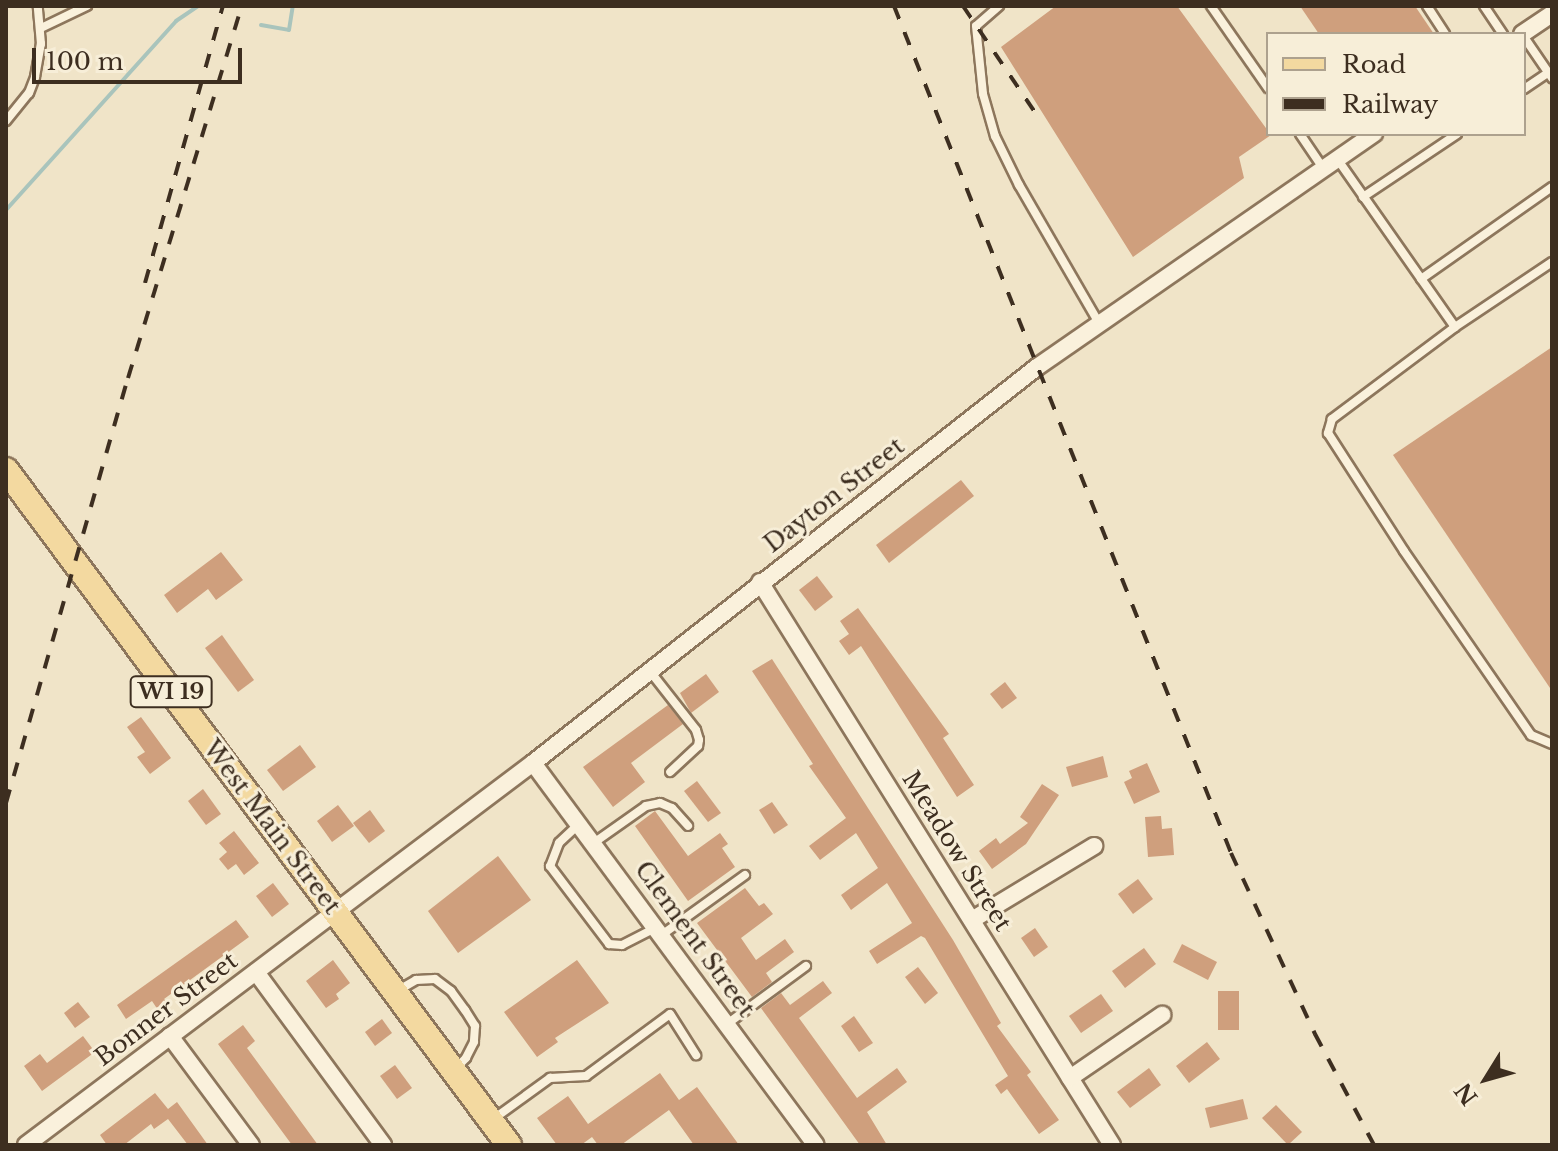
<!DOCTYPE html>
<html>
<head>
<meta charset="utf-8">
<style>
  body { margin:0 }
  #map { position:relative; width:1558px; height:1151px; overflow:hidden; background:#f0e4c8; font-family:"Libre Baskerville",serif }
  div>[style] { position:absolute }
  [style*='--x'] { left:calc(var(--x)*1px); top:calc(var(--y)*1px); width:calc(var(--w)*1px); rotate:calc(var(--a)*1deg) }
  .stream>* { height:4px; margin:-2px; padding:0 2px; transform-origin:2px; border-radius:2px; background:#a9c4bc }
  .building>* { inset:0; background:#cf9f7d }
  .roads { filter:drop-shadow(2px 0 #8d765c) drop-shadow(-2px 0 #8d765c) drop-shadow(0 2px #8d765c) drop-shadow(0 -2px #8d765c) }
  .lane>* { height:8px; margin:-4px; padding:0 4px; transform-origin:4px; border-radius:4px; background:#faf1dc }
  .street>* { height:16px; margin:-8px; padding:0 8px; transform-origin:8px; border-radius:8px; background:#faf1dc }
  .primary>* { height:24px; margin:-12px; padding:0 12px; transform-origin:12px; border-radius:12px; background:#f3d9a0 }
  .rail>* { height:4px; margin-top:-2px; transform-origin:0; background:repeating-linear-gradient(90deg,#3d2e20 0 14px,transparent 0 28px) }
  span { translate:-50% -50%; white-space:nowrap; text-align:center; line-height:1.15; -webkit-text-stroke:6px #f7eed8; paint-order:stroke }
  .shield-label span { padding:2px 6px; background:#f7eed8; border:2px solid; border-radius:6px; -webkit-text-stroke-width:0 }
  .shield-label { font-size:22px; color:#3d2e20; font-weight:700 }
  .street-label { font-size:24px; color:#3d2e20 }
  .frame { position:absolute; inset:0; border:8px solid #3d2e20; pointer-events:none }
  .legend { position:absolute; left:1266px; top:32px; width:260px; height:104px; box-sizing:border-box; background:#f7eed8; border:2px solid #ada18e; margin:0; padding:10px 14px; list-style:none; font-size:24px; color:#3d2e20 }
  .legend li { display:flex; align-items:center; gap:16px; height:40px }
  .legend b { width:40px; border:2px solid #ada18e }
  .north { position:absolute; left:1446px; top:1039px; width:80px; height:80px; -webkit-text-stroke:6px #f7eed8; paint-order:stroke; rotate:233deg; font-size:22px; font-weight:700; line-height:32px; text-align:center; color:#3d2e20 }
  .north::after { content:''; display:block; margin:auto; width:28px; height:36px; background:#3d2e20; clip-path:polygon(50% 0,100% 100%,50% 72%,0 100%) }
  .scale { position:absolute; left:32px; top:48px; width:210px; height:36px; box-sizing:border-box; border:4px solid #3d2e20; border-top:0; padding-left:10px; font-size:24px; line-height:28px; white-space:nowrap; color:#3d2e20; -webkit-text-stroke:6px #f7eed8; paint-order:stroke }
</style>
</head>
<body>
<div id="map">
  <div class="stream">
    <i style="--x:261;--y:25;--w:28;--a:10"></i>
    <i style="--x:289;--y:30;--w:24;--a:-81"></i>
    <i style="--x:6;--y:210;--w:254;--a:-48"></i>
    <i style="--x:176;--y:21;--w:27;--a:-34"></i>
  </div>
  <div class="building">
    <i style="clip-path:polygon(1056px 6px,1177px 6px,1271px 135px,1239px 157px,1244px 178px,1133px 257px,1001px 47px)"></i>
    <i style="clip-path:polygon(1300px 6px,1415px 6px,1434px 34px,1319px 34px)"></i>
    <i style="clip-path:polygon(1552px 347px,1552px 691px,1393px 455px)"></i>
    <i style="clip-path:polygon(961px 480px,974px 496px,889px 563px,876px 545px)"></i>
    <i style="clip-path:polygon(221px 552px,243px 580px,216px 600px,208px 589px,177px 613px,164px 595px)"></i>
    <i style="clip-path:polygon(817px 576px,833px 597px,815px 611px,799px 590px)"></i>
    <i style="clip-path:polygon(858px 608px,949px 734px,943px 738px,974px 785px,957px 797px,861px 646px,849px 655px,839px 641px,849px 634px,840px 621px)"></i>
    <i style="clip-path:polygon(222px 635px,254px 680px,238px 692px,205px 648px)"></i>
    <i style="clip-path:polygon(772px 659px,953px 940px,1001px 1023px,997px 1026px,1031px 1072px,1027px 1075px,1059px 1120px,1039px 1134px,1007px 1089px,1001px 1094px,995px 1085px,1008px 1076px,925px 938px,921px 936px,877px 964px,869px 951px,912px 923px,887px 883px,851px 910px,841px 895px,878px 868px,856px 833px,820px 860px,809px 846px,846px 818px,809px 766px,813px 764px,752px 671px)"></i>
    <i style="clip-path:polygon(706px 674px,719px 692px,691px 713px,680px 693px)"></i>
    <i style="clip-path:polygon(1005px 682px,1017px 698px,1002px 709px,990px 694px)"></i>
    <i style="clip-path:polygon(668px 705px,683px 724px,631px 763px,645px 782px,613px 807px,583px 767px)"></i>
    <i style="clip-path:polygon(141px 717px,171px 758px,150px 774px,137px 757px,145px 752px,127px 727px)"></i>
    <i style="clip-path:polygon(300px 745px,316px 767px,283px 791px,267px 770px)"></i>
    <i style="clip-path:polygon(1103px 756px,1108px 777px,1072px 787px,1066px 767px)"></i>
    <i style="clip-path:polygon(1147px 763px,1160px 792px,1134px 804px,1124px 782px,1132px 778px,1129px 771px)"></i>
    <i style="clip-path:polygon(697px 781px,721px 813px,708px 822px,684px 791px)"></i>
    <i style="clip-path:polygon(1042px 784px,1059px 795px,1026px 844px,992px 869px,979px 851px,996px 838px,1000px 844px,1028px 823px,1020px 817px)"></i>
    <i style="clip-path:polygon(203px 789px,221px 814px,206px 825px,188px 801px)"></i>
    <i style="clip-path:polygon(772px 802px,788px 825px,774px 834px,759px 810px)"></i>
    <i style="clip-path:polygon(338px 805px,354px 826px,332px 842px,317px 821px)"></i>
    <i style="clip-path:polygon(370px 810px,385px 831px,369px 843px,353px 823px)"></i>
    <i style="clip-path:polygon(655px 811px,688px 856px,720px 833px,728px 844px,722px 848px,735px 867px,688px 901px,635px 826px)"></i>
    <i style="clip-path:polygon(1161px 816px,1162px 829px,1172px 828px,1174px 855px,1148px 857px,1145px 817px)"></i>
    <i style="clip-path:polygon(234px 831px,259px 863px,244px 875px,236px 864px,228px 870px,219px 859px,227px 852px,219px 843px)"></i>
    <i style="clip-path:polygon(498px 856px,531px 900px,458px 953px,428px 911px)"></i>
    <i style="clip-path:polygon(1138px 879px,1153px 899px,1133px 914px,1118px 894px)"></i>
    <i style="clip-path:polygon(273px 883px,289px 904px,272px 917px,256px 896px)"></i>
    <i style="clip-path:polygon(745px 888px,759px 906px,764px 903px,773px 914px,741px 938px,756px 960px,785px 939px,794px 952px,766px 973px,772px 982px,752px 997px,697px 923px)"></i>
    <i style="clip-path:polygon(236px 920px,249px 937px,164px 999px,168px 1003px,158px 1010px,152px 1001px,126px 1019px,117px 1005px)"></i>
    <i style="clip-path:polygon(1035px 928px,1048px 947px,1034px 957px,1021px 938px)"></i>
    <i style="clip-path:polygon(1182px 944px,1217px 962px,1208px 980px,1173px 962px)"></i>
    <i style="clip-path:polygon(1144px 948px,1156px 964px,1125px 988px,1112px 971px)"></i>
    <i style="clip-path:polygon(333px 960px,350px 983px,336px 994px,339px 999px,326px 1008px,306px 981px)"></i>
    <i style="clip-path:polygon(577px 960px,609px 1003px,555px 1038px,558px 1042px,537px 1057px,504px 1012px)"></i>
    <i style="clip-path:polygon(918px 967px,938px 993px,925px 1004px,905px 977px)"></i>
    <i style="clip-path:polygon(823px 981px,832px 993px,799px 1018px,857px 1098px,897px 1068px,907px 1082px,867px 1112px,887px 1145px,860px 1145px,761px 1008px,781px 993px,790px 1005px)"></i>
    <i style="clip-path:polygon(1218px 991px,1239px 991px,1239px 1030px,1218px 1030px)"></i>
    <i style="clip-path:polygon(1101px 994px,1113px 1011px,1081px 1033px,1069px 1016px)"></i>
    <i style="clip-path:polygon(78px 1002px,90px 1017px,75px 1028px,64px 1013px)"></i>
    <i style="clip-path:polygon(854px 1016px,873px 1043px,859px 1052px,841px 1026px)"></i>
    <i style="clip-path:polygon(382px 1019px,392px 1033px,375px 1046px,365px 1032px)"></i>
    <i style="clip-path:polygon(243px 1025px,255px 1041px,247px 1048px,318px 1145px,292px 1145px,218px 1044px)"></i>
    <i style="clip-path:polygon(83px 1036px,95px 1052px,42px 1091px,24px 1066px,40px 1054px,47px 1063px)"></i>
    <i style="clip-path:polygon(1207px 1042px,1220px 1059px,1189px 1083px,1176px 1066px)"></i>
    <i style="clip-path:polygon(395px 1065px,412px 1088px,397px 1099px,380px 1076px)"></i>
    <i style="clip-path:polygon(1149px 1068px,1161px 1085px,1130px 1108px,1117px 1092px)"></i>
    <i style="clip-path:polygon(660px 1073px,679px 1100px,697px 1087px,739px 1145px,694px 1145px,669px 1110px,621px 1145px,598px 1145px,592px 1137px,581px 1145px,557px 1145px,537px 1118px,568px 1096px,588px 1124px)"></i>
    <i style="clip-path:polygon(155px 1093px,168px 1109px,177px 1102px,208px 1145px,188px 1145px,168px 1119px,154px 1129px,151px 1124px,124px 1145px,107px 1145px,100px 1135px)"></i>
    <i style="clip-path:polygon(1243px 1099px,1248px 1119px,1210px 1128px,1205px 1108px)"></i>
    <i style="clip-path:polygon(1276px 1105px,1302px 1132px,1288px 1145px,1262px 1118px)"></i>
  </div>
  <div class="roads">
    <div class="lane">
      <i style="--x:999;--y:6;--w:30;--a:139"></i>
      <i style="--x:976;--y:26;--w:68;--a:84.1"></i>
      <i style="--x:983;--y:94;--w:44;--a:74.1"></i>
      <i style="--x:995;--y:136;--w:55;--a:63.9"></i>
      <i style="--x:1019;--y:185;--w:160;--a:59.9"></i>
      <i style="--x:1211;--y:6;--w:100;--a:55.2"></i>
      <i style="--x:1427;--y:6;--w:33;--a:57"></i>
      <i style="--x:1484;--y:6;--w:34;--a:56"></i>
      <i style="--x:41;--y:28;--w:51;--a:-25.6"></i>
      <i style="--x:1524;--y:37;--w:50;--a:55.7"></i>
      <i style="--x:1524;--y:89;--w:29;--a:-34"></i>
      <i style="--x:6;--y:121;--w:36;--a:-51"></i>
      <i style="--x:29;--y:93;--w:17;--a:-69"></i>
      <i style="--x:35;--y:77;--w:34;--a:-80"></i>
      <i style="--x:41;--y:44;--w:38;--a:-95"></i>
      <i style="--x:1300;--y:134;--w:41;--a:55.9"></i>
      <i style="--x:1338;--y:160;--w:204;--a:55"></i>
      <i style="--x:1455;--y:327;--w:117;--a:-33.8"></i>
      <i style="--x:1363;--y:197;--w:113;--a:-33.8"></i>
      <i style="--x:1421;--y:279;--w:160;--a:-35.1"></i>
      <i style="--x:1455;--y:327;--w:154;--a:143.2"></i>
      <i style="--x:1332;--y:419;--w:15;--a:106"></i>
      <i style="--x:1328;--y:433;--w:140;--a:57.2"></i>
      <i style="--x:1404;--y:551;--w:224;--a:55.4"></i>
      <i style="--x:1531;--y:735;--w:23;--a:23"></i>
      <i style="--x:649;--y:670;--w:76;--a:51.9"></i>
      <i style="--x:696;--y:730;--w:10;--a:73"></i>
      <i style="--x:699;--y:740;--w:6;--a:99"></i>
      <i style="--x:698;--y:746;--w:38;--a:137"></i>
      <i style="--x:578;--y:825;--w:26;--a:137"></i>
      <i style="--x:559;--y:843;--w:25;--a:111"></i>
      <i style="--x:550;--y:866;--w:98;--a:52.9"></i>
      <i style="--x:609;--y:944;--w:13;--a:4"></i>
      <i style="--x:622;--y:945;--w:39;--a:-27"></i>
      <i style="--x:595;--y:842;--w:62;--a:-35.2"></i>
      <i style="--x:646;--y:806;--w:14;--a:-12"></i>
      <i style="--x:660;--y:803;--w:13;--a:23"></i>
      <i style="--x:672;--y:808;--w:24;--a:48"></i>
      <i style="--x:663;--y:934;--w:101;--a:-35.7"></i>
      <i style="--x:397;--y:991;--w:22;--a:-30"></i>
      <i style="--x:416;--y:980;--w:19;--a:-3"></i>
      <i style="--x:435;--y:979;--w:20;--a:37"></i>
      <i style="--x:451;--y:991;--w:24;--a:54"></i>
      <i style="--x:465;--y:1010;--w:19;--a:58"></i>
      <i style="--x:475;--y:1026;--w:16;--a:94"></i>
      <i style="--x:474;--y:1042;--w:18;--a:117"></i>
      <i style="--x:466;--y:1058;--w:17;--a:135"></i>
      <i style="--x:727;--y:1024;--w:98;--a:-36.3"></i>
      <i style="--x:492;--y:1120;--w:72;--a:-35.9"></i>
      <i style="--x:550;--y:1078;--w:36;--a:-3"></i>
      <i style="--x:586;--y:1076;--w:104;--a:-36.4"></i>
      <i style="--x:670;--y:1014;--w:49;--a:57.6"></i>
    </div>
    <div class="street">
      <i style="--x:1522;--y:34;--w:36;--a:-34"></i>
      <i style="--x:760;--y:582;--w:664;--a:57.99"></i>
      <i style="--x:533;--y:763;--w:475;--a:53.5"></i>
      <i style="--x:972;--y:920;--w:143;--a:-31.2"></i>
      <i style="--x:256;--y:972;--w:215;--a:53.7"></i>
      <i style="--x:170;--y:1036;--w:136;--a:53.4"></i>
      <i style="--x:1070;--y:1078;--w:112;--a:-34.4"></i>
      <i style="--x:26;--y:1145;--w:635;--a:-37"></i>
      <i style="--x:533;--y:763;--w:641;--a:-38.16"></i>
      <i style="--x:1037;--y:367;--w:410;--a:-34.7"></i>
    </div>
    <div class="primary">
      <i style="--x:6;--y:470;--w:842;--a:53.31"></i>
    </div>
  </div>
  <div class="rail">
    <i style="--x:894;--y:6;--w:912;--a:68.3"></i>
    <i style="--x:1231;--y:853;--w:200;--a:65.1"></i>
    <i style="--x:1315;--y:1034;--w:126;--a:62"></i>
    <i style="--x:963;--y:6;--w:130;--a:55.9"></i>
    <i style="--x:145;--y:283;--w:288;--a:-74.3"></i>
    <i style="--x:6;--y:803;--w:442;--a:-74"></i>
    <i style="--x:128;--y:378;--w:389;--a:-73"></i>
  </div>
  <div class="shield-label">
    <span style="left:171px;top:692px">WI 19</span>
  </div>
  <div class="street-label">
    <span style="left:834px;top:495px;rotate:-38deg">Dayton Street</span>
    <span style="left:272px;top:827px;rotate:53deg">West Main Street</span>
    <span style="left:957px;top:851px;rotate:58deg">Meadow Street</span>
    <span style="left:695px;top:939px;rotate:54deg">Clement Street</span>
    <span style="left:166px;top:1009px;rotate:-37deg">Bonner Street</span>
  </div>
  <div class="frame"></div>
  <ul class="legend">
  <li><b style="height:10px;background:#f3d9a0"></b>Road</li>
  <li><b style="height:10px;background:#3d2e20"></b>Railway</li>
  </ul>
  <div class="north">N</div>
  <div class="scale">100 m</div>
</div>
</body>
</html>
